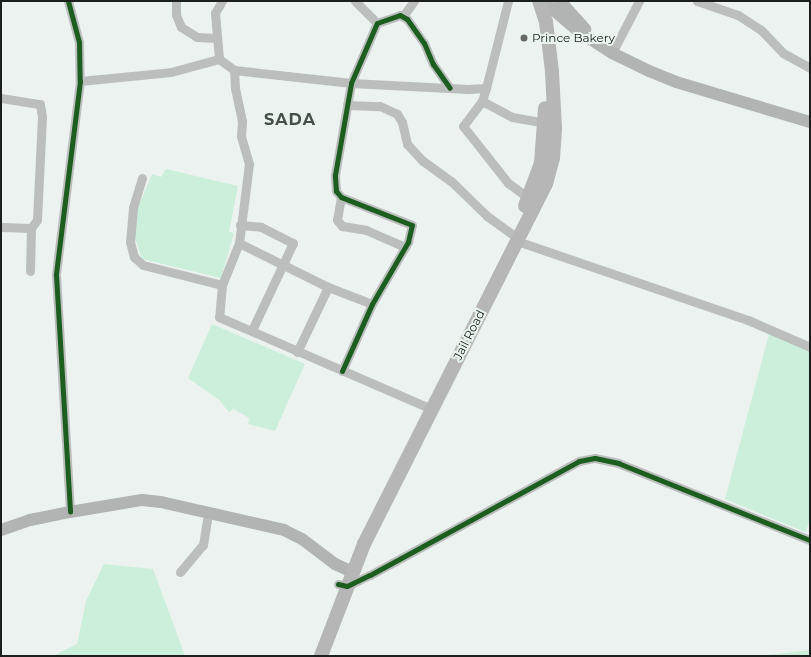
<!DOCTYPE html>
<html>
<head>
<meta charset="utf-8">
<style>
  body { margin:0 }
  #map { position:relative; width:811px; height:657px; overflow:hidden; background:#ecf2ef; font-family:Montserrat,sans-serif }
  div>[style] { position:absolute }
  [style*='--x'] { left:calc(var(--x)*1px); top:calc(var(--y)*1px); width:calc(var(--w)*1px); rotate:calc(var(--a)*1deg) }
  .green>* { inset:0; background:#cbefdb }
  .street>* { height:9px; margin:-4.5px; padding:0 4.5px; transform-origin:4.5px; border-radius:4.5px; background:#bcbebd }
  .secondary>* { height:12px; margin:-6px; padding:0 6px; transform-origin:6px; border-radius:6px; background:#b1b4b3 }
  .primary>* { height:14px; margin:-7px; padding:0 7px; transform-origin:7px; border-radius:7px; background:#b5b6b5 }
  .cycleway>* { height:5px; margin:-2.5px; padding:0 2.5px; transform-origin:2.5px; border-radius:2.5px; background:#1b5e20 }
  .dots>* { width:11px; height:11px; translate:-50% -50%; box-sizing:border-box; border:2px solid #eaf4ee; border-radius:50% }
  span { translate:-50% -50%; white-space:nowrap; text-align:center; line-height:1.15; -webkit-text-stroke:4px #eaf4ee; paint-order:stroke }
  .poi-label { font-size:12px; color:#1b1f1d }
  .left { translate:0 -50%; text-align:left }
  .street-label { font-size:12px; color:#1b1f1d }
  .district-label { font-size:16px; color:#464f4a; font-weight:700; letter-spacing:1px }
  .frame { position:absolute; inset:0; border:2px solid #1b1f1d; pointer-events:none }
</style>
</head>
<body>
<div id="map">
  <div class="green">
    <i style="clip-path:polygon(166px 169px,238px 186px,229px 232px,234px 233px,221px 278px,142px 259px,135px 238px,137px 210px,152px 174px,161px 177px)"></i>
    <i style="clip-path:polygon(212px 324px,305px 364px,275px 431px,248px 424px,249px 418px,234px 409px,229px 412px,219px 400px,188px 378px)"></i>
    <i style="clip-path:polygon(769px 334px,810px 351px,810px 521px,805px 532px,725px 499px)"></i>
    <i style="clip-path:polygon(104px 564px,153px 569px,185px 656px,53px 656px,77px 644px,86px 601px)"></i>
    <i style="clip-path:polygon(810px 650px,810px 656px,757px 656px)"></i>
  </div>
  <div class="street">
    <i style="--x:68;--y:1;--w:42;--a:75"></i>
    <i style="--x:79;--y:42;--w:39;--a:89"></i>
    <i style="--x:80;--y:81;--w:195;--a:97.1"></i>
    <i style="--x:56;--y:275;--w:237;--a:86.6"></i>
    <i style="--x:176;--y:1;--w:14;--a:90"></i>
    <i style="--x:176;--y:15;--w:13;--a:67"></i>
    <i style="--x:181;--y:27;--w:19;--a:32"></i>
    <i style="--x:197;--y:37;--w:19;--a:3"></i>
    <i style="--x:222;--y:1;--w:14;--a:120"></i>
    <i style="--x:215;--y:13;--w:46;--a:85"></i>
    <i style="--x:219;--y:59;--w:19;--a:36"></i>
    <i style="--x:234;--y:70;--w:118;--a:6.3"></i>
    <i style="--x:351;--y:83;--w:117;--a:2.9"></i>
    <i style="--x:468;--y:89;--w:18;--a:-3"></i>
    <i style="--x:486;--y:88;--w:90;--a:-75.8"></i>
    <i style="--x:355;--y:1;--w:31;--a:45"></i>
    <i style="--x:697;--y:1;--w:43;--a:18.9"></i>
    <i style="--x:738;--y:15;--w:27;--a:33"></i>
    <i style="--x:761;--y:30;--w:32;--a:46"></i>
    <i style="--x:783;--y:53;--w:31;--a:29"></i>
    <i style="--x:403;--y:16;--w:19;--a:-54"></i>
    <i style="--x:612;--y:53;--w:59;--a:-62.6"></i>
    <i style="--x:80;--y:81;--w:91;--a:-5.6"></i>
    <i style="--x:171;--y:72;--w:50;--a:-15.2"></i>
    <i style="--x:486;--y:88;--w:14;--a:107"></i>
    <i style="--x:482;--y:101;--w:31;--a:127"></i>
    <i style="--x:463;--y:126;--w:73;--a:51.7"></i>
    <i style="--x:508;--y:183;--w:26;--a:36"></i>
    <i style="--x:1;--y:98;--w:39;--a:9"></i>
    <i style="--x:40;--y:104;--w:13;--a:81"></i>
    <i style="--x:42;--y:117;--w:103;--a:92.8"></i>
    <i style="--x:37;--y:220;--w:10;--a:127"></i>
    <i style="--x:31;--y:228;--w:30;--a:-178"></i>
    <i style="--x:482;--y:101;--w:34;--a:28"></i>
    <i style="--x:512;--y:117;--w:34;--a:10"></i>
    <i style="--x:347;--y:105;--w:33;--a:2"></i>
    <i style="--x:380;--y:106;--w:19;--a:25"></i>
    <i style="--x:397;--y:114;--w:9;--a:58"></i>
    <i style="--x:402;--y:122;--w:23;--a:77"></i>
    <i style="--x:407;--y:144;--w:23;--a:47"></i>
    <i style="--x:423;--y:161;--w:34;--a:36"></i>
    <i style="--x:451;--y:181;--w:50;--a:44.2"></i>
    <i style="--x:487;--y:216;--w:31;--a:36"></i>
    <i style="--x:142;--y:178;--w:31;--a:107"></i>
    <i style="--x:133;--y:208;--w:34;--a:95"></i>
    <i style="--x:130;--y:242;--w:16;--a:75"></i>
    <i style="--x:134;--y:257;--w:12;--a:42"></i>
    <i style="--x:143;--y:265;--w:81;--a:14.2"></i>
    <i style="--x:222;--y:285;--w:32;--a:95"></i>
    <i style="--x:219;--y:317;--w:232;--a:23.4"></i>
    <i style="--x:341;--y:197;--w:23;--a:100"></i>
    <i style="--x:337;--y:220;--w:8;--a:50"></i>
    <i style="--x:342;--y:226;--w:24;--a:9"></i>
    <i style="--x:366;--y:230;--w:43;--a:23.6"></i>
    <i style="--x:240;--y:225;--w:21;--a:5"></i>
    <i style="--x:261;--y:227;--w:36;--a:27"></i>
    <i style="--x:293;--y:243;--w:96;--a:115.2"></i>
    <i style="--x:517;--y:241;--w:244;--a:18.9"></i>
    <i style="--x:748;--y:320;--w:68;--a:23.5"></i>
    <i style="--x:239;--y:243;--w:99;--a:26.3"></i>
    <i style="--x:328;--y:287;--w:47;--a:21.1"></i>
    <i style="--x:30;--y:271;--w:43;--a:-88.7"></i>
    <i style="--x:222;--y:285;--w:45;--a:-68"></i>
    <i style="--x:239;--y:243;--w:80;--a:-82.8"></i>
    <i style="--x:249;--y:164;--w:29;--a:-106"></i>
    <i style="--x:241;--y:136;--w:15;--a:-86"></i>
    <i style="--x:242;--y:121;--w:34;--a:-102"></i>
    <i style="--x:235;--y:88;--w:18;--a:-93"></i>
    <i style="--x:297;--y:352;--w:72;--a:-64.5"></i>
    <i style="--x:342;--y:371;--w:73;--a:-65.9"></i>
    <i style="--x:372;--y:304;--w:72;--a:-59.9"></i>
    <i style="--x:408;--y:242;--w:17;--a:-77"></i>
    <i style="--x:412;--y:225;--w:76;--a:-158.5"></i>
    <i style="--x:341;--y:197;--w:8;--a:-130"></i>
    <i style="--x:336;--y:191;--w:16;--a:-94"></i>
    <i style="--x:335;--y:175;--w:93;--a:-80.1"></i>
    <i style="--x:351;--y:83;--w:65;--a:-66.6"></i>
    <i style="--x:377;--y:23;--w:24;--a:-19"></i>
    <i style="--x:400;--y:15;--w:8;--a:30"></i>
    <i style="--x:407;--y:19;--w:29;--a:55"></i>
    <i style="--x:424;--y:43;--w:23;--a:67"></i>
    <i style="--x:433;--y:64;--w:29;--a:55"></i>
    <i style="--x:180;--y:572;--w:35;--a:-50"></i>
    <i style="--x:203;--y:545;--w:33;--a:-81"></i>
    <i style="--x:338;--y:584;--w:9;--a:13"></i>
    <i style="--x:347;--y:586;--w:25;--a:-26"></i>
    <i style="--x:370;--y:575;--w:238;--a:-28.6"></i>
    <i style="--x:579;--y:461;--w:16;--a:-11"></i>
    <i style="--x:595;--y:458;--w:24;--a:12"></i>
    <i style="--x:618;--y:463;--w:207;--a:21.9"></i>
  </div>
  <div class="secondary">
    <i style="--x:543;--y:1;--w:46;--a:40.6"></i>
    <i style="--x:578;--y:31;--w:40;--a:32.9"></i>
    <i style="--x:612;--y:53;--w:41;--a:25.9"></i>
    <i style="--x:649;--y:71;--w:29;--a:22"></i>
    <i style="--x:676;--y:82;--w:140;--a:16.6"></i>
    <i style="--x:560;--y:1;--w:38;--a:48"></i>
    <i style="--x:1;--y:530;--w:31;--a:-19"></i>
    <i style="--x:30;--y:520;--w:41;--a:-11.3"></i>
    <i style="--x:70;--y:512;--w:73;--a:-9.5"></i>
    <i style="--x:142;--y:500;--w:19;--a:6"></i>
    <i style="--x:161;--y:502;--w:126;--a:12.8"></i>
    <i style="--x:284;--y:530;--w:20;--a:27"></i>
    <i style="--x:302;--y:539;--w:41;--a:37.1"></i>
    <i style="--x:335;--y:564;--w:19;--a:25"></i>
  </div>
  <div class="primary">
    <i style="--x:525;--y:206;--w:46;--a:-69.6"></i>
    <i style="--x:541;--y:163;--w:55;--a:-85.8"></i>
    <i style="--x:321;--y:656;--w:120;--a:-69"></i>
    <i style="--x:364;--y:544;--w:403;--a:-63.2"></i>
    <i style="--x:546;--y:184;--w:27;--a:-75"></i>
    <i style="--x:553;--y:158;--w:29;--a:-86"></i>
    <i style="--x:555;--y:129;--w:58;--a:-93"></i>
    <i style="--x:552;--y:71;--w:49;--a:-97"></i>
    <i style="--x:546;--y:22;--w:22;--a:-108"></i>
  </div>
  <div class="cycleway">
    <i style="--x:68;--y:1;--w:42;--a:75"></i>
    <i style="--x:79;--y:42;--w:39;--a:89"></i>
    <i style="--x:80;--y:81;--w:195;--a:97.1"></i>
    <i style="--x:56;--y:275;--w:237;--a:86.6"></i>
    <i style="--x:342;--y:371;--w:73;--a:-65.9"></i>
    <i style="--x:372;--y:304;--w:72;--a:-59.9"></i>
    <i style="--x:408;--y:242;--w:17;--a:-77"></i>
    <i style="--x:412;--y:225;--w:76;--a:-158.5"></i>
    <i style="--x:341;--y:197;--w:8;--a:-130"></i>
    <i style="--x:336;--y:191;--w:16;--a:-94"></i>
    <i style="--x:335;--y:175;--w:93;--a:-80.1"></i>
    <i style="--x:351;--y:83;--w:65;--a:-66.6"></i>
    <i style="--x:377;--y:23;--w:24;--a:-19"></i>
    <i style="--x:400;--y:15;--w:8;--a:30"></i>
    <i style="--x:407;--y:19;--w:29;--a:55"></i>
    <i style="--x:424;--y:43;--w:23;--a:67"></i>
    <i style="--x:433;--y:64;--w:29;--a:55"></i>
    <i style="--x:338;--y:584;--w:9;--a:13"></i>
    <i style="--x:347;--y:586;--w:25;--a:-26"></i>
    <i style="--x:370;--y:575;--w:238;--a:-28.6"></i>
    <i style="--x:579;--y:461;--w:16;--a:-11"></i>
    <i style="--x:595;--y:458;--w:24;--a:12"></i>
    <i style="--x:618;--y:463;--w:207;--a:21.9"></i>
  </div>
  <div class="dots">
    <i style="left:524px;top:38px;background:#646966"></i>
  </div>
  <div class="poi-label">
    <span class="left" style="left:532px;top:38px">Prince Bakery</span>
  </div>
  <div class="street-label">
    <span style="left:469px;top:335px;rotate:-63deg">Jail Road</span>
  </div>
  <div class="district-label">
    <span style="left:290px;top:120px">SADA</span>
  </div>
  <div class="frame"></div>
</div>
</body>
</html>
